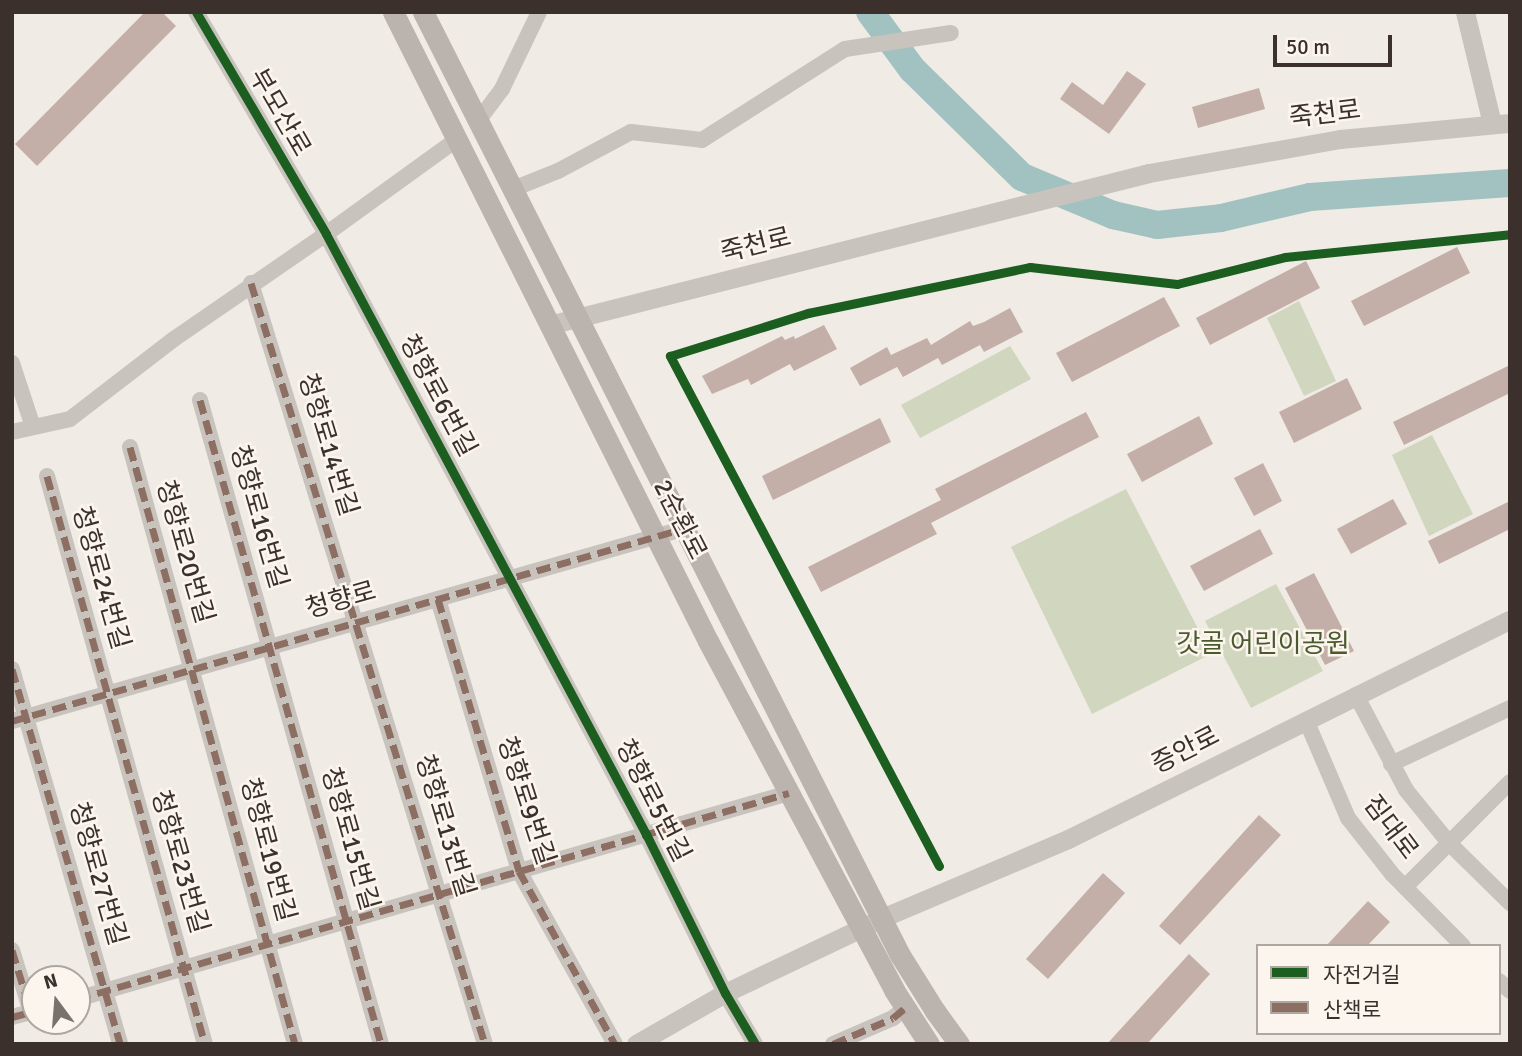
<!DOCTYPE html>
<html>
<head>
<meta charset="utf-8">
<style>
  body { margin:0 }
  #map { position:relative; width:1522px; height:1056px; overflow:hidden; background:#f0ebe5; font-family:Signika,"Noto Sans KR",sans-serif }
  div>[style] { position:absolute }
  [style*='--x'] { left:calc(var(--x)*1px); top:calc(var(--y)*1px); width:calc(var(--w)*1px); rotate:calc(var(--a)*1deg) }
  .green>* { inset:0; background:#d1d6bf }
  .river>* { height:28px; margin:-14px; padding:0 14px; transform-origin:14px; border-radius:14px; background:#a1c2c1 }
  .building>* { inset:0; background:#c3afa7 }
  .minor>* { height:16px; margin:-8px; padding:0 8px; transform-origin:8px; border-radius:8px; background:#c9c3be }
  .tertiary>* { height:19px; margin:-9.5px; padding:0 9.5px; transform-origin:9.5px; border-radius:9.5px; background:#c9c3be }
  .secondary>* { height:21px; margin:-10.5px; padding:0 10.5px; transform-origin:10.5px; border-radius:10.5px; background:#bab3ae }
  .quiet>* { height:7px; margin-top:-3.5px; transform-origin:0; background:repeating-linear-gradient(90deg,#8d6e63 0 14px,transparent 0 21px) }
  .cycleway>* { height:9px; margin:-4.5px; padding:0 4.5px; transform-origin:4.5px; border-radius:4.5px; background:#1b5e20 }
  span { translate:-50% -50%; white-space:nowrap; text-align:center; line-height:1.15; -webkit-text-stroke:5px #fbf5ee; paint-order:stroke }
  .street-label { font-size:26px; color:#3b302b }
  .park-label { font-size:26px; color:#4a5a2e }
  .frame { position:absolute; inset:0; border:14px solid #3b302b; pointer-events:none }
  .legend { position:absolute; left:1256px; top:944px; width:245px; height:91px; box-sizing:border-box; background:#fbf5ee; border:2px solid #aea6a0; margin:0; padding:9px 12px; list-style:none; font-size:21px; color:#3b302b }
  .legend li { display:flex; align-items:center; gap:14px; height:35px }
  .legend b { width:35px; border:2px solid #aea6a0 }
  .north { position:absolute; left:21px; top:965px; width:70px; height:70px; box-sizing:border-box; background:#fbf5ee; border:2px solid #aea6a0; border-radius:50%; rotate:344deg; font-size:19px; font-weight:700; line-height:28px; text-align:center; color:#3b302b }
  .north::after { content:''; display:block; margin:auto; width:24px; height:32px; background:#7a716c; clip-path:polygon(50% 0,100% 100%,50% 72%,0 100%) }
  .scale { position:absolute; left:1273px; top:35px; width:119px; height:32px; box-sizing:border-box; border:4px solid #3b302b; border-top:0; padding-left:9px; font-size:21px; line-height:24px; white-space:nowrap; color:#3b302b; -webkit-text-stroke:5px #fbf5ee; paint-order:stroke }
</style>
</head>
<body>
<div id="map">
  <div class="green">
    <i style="clip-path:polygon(1299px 301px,1336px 381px,1304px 396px,1267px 318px)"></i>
    <i style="clip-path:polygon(1010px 346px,1031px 379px,920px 438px,901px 405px)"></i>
    <i style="clip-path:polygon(1432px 435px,1473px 514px,1429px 536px,1392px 455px)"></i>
    <i style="clip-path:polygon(1126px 489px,1211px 654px,1092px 714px,1011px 547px)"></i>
    <i style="clip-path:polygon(1276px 584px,1323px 671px,1251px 708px,1205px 621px)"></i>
  </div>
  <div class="river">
    <i style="--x:870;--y:12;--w:71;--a:53.6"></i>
    <i style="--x:912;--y:69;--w:154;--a:44.5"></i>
    <i style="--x:1022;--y:177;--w:99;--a:22.7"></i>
    <i style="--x:1113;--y:215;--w:45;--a:12.8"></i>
    <i style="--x:1157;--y:225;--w:64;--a:-6.2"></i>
    <i style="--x:1221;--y:218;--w:91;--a:-13.3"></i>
    <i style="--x:1310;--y:197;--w:200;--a:-4"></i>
  </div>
  <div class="building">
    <i style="clip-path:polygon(145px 12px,162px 12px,176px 26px,37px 166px,15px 144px)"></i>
    <i style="clip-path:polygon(1127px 71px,1146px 84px,1109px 134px,1060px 99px,1072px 82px,1103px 105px)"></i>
    <i style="clip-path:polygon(1259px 88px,1265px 109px,1198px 128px,1192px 107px)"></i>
    <i style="clip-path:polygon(1457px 247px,1470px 273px,1364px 326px,1351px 301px)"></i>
    <i style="clip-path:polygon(1306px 261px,1320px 288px,1210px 345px,1196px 318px)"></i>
    <i style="clip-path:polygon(1164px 297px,1180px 326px,1072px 382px,1056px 353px)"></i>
    <i style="clip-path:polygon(1010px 308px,1023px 332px,984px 352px,980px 345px,942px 365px,938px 358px,903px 377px,897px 367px,860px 386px,850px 368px,887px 347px,891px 355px,927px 338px,931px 345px,970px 321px,973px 326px,984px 322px)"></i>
    <i style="clip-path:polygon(824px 325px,837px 349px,794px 371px,790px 364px,751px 385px,748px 379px,712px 394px,702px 376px,782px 336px,785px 340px,794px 336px,795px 339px)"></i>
    <i style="clip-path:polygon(1510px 365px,1510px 393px,1404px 445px,1393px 422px)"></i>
    <i style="clip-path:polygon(1347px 378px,1362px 409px,1294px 443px,1279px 412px)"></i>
    <i style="clip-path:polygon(1086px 412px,1099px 437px,931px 523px,937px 534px,821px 592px,808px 567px,941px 500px,935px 489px)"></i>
    <i style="clip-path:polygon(1199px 416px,1213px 444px,1142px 482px,1127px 454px)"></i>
    <i style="clip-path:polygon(880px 418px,891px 442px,773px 500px,762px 476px)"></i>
    <i style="clip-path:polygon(1263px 463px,1282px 501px,1254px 516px,1234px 478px)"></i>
    <i style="clip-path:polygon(1393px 499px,1407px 524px,1351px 554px,1337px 529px)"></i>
    <i style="clip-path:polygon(1510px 501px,1510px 529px,1439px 564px,1428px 541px)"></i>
    <i style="clip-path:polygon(1260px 529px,1273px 554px,1204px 591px,1190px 566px)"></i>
    <i style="clip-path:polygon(1314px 573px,1354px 651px,1325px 665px,1285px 588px)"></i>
    <i style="clip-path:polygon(1259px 815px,1281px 835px,1180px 945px,1159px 926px)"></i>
    <i style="clip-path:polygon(1103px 873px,1125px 893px,1048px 979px,1026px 959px)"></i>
    <i style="clip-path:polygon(1368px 901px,1390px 922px,1367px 946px,1326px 946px)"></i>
    <i style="clip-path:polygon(1189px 954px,1210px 974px,1147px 1044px,1107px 1044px)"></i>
  </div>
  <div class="minor">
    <i style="--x:196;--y:12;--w:257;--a:59.6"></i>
    <i style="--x:326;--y:234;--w:680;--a:61.93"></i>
    <i style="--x:646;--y:834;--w:178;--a:63.6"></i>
    <i style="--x:725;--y:993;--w:59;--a:59.5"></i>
    <i style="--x:478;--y:121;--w:40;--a:-53"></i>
    <i style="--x:502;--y:89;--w:85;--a:-64.3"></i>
    <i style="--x:513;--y:189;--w:48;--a:-21.8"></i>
    <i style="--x:558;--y:171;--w:83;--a:-28.1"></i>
    <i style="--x:631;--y:132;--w:71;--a:6.4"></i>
    <i style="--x:702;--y:140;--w:169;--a:-32.5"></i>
    <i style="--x:845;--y:49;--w:107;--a:-8.6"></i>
    <i style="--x:251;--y:283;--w:796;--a:72.91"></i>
    <i style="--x:12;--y:363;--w:67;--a:71.8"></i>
    <i style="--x:200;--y:400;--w:669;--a:74.3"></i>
    <i style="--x:12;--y:432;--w:59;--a:-12.6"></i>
    <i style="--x:70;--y:419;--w:131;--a:-37.6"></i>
    <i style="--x:174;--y:339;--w:185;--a:-34.6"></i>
    <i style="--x:326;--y:234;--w:160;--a:-35.9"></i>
    <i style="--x:130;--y:447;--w:619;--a:74.55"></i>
    <i style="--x:47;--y:476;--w:590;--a:74.46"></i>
    <i style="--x:438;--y:599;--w:284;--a:73.4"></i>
    <i style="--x:519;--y:871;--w:198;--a:61"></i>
    <i style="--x:12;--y:669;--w:390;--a:73.9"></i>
    <i style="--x:1356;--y:695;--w:107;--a:62.2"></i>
    <i style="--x:1406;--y:790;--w:68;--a:50.9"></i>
    <i style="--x:1449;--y:843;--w:86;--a:44.5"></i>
    <i style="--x:1306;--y:720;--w:107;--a:66.8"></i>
    <i style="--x:1348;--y:818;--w:71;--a:51.8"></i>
    <i style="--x:1392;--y:874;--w:101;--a:45.4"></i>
    <i style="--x:12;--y:721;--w:697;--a:-15.99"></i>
    <i style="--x:1391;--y:764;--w:132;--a:-25.2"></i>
    <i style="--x:1405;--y:887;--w:148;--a:-45"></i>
    <i style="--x:12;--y:950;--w:65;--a:73"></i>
    <i style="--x:1499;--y:981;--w:15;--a:42"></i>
    <i style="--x:77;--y:999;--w:741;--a:-16.14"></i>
    <i style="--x:12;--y:1017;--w:24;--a:-15"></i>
    <i style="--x:833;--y:1044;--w:65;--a:-23.4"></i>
    <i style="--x:893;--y:1018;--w:16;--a:-40"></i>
  </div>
  <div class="tertiary">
    <i style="--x:1465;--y:12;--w:115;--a:76.4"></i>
    <i style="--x:549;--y:325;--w:619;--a:-14.22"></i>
    <i style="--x:1149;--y:173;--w:194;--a:-10.1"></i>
    <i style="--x:1340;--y:139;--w:171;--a:-5.4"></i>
    <i style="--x:636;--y:1044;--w:103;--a:-29.8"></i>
    <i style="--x:725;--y:993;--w:174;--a:-25.5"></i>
    <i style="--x:882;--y:918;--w:202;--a:-23"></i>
    <i style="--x:1068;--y:839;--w:493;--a:-26.4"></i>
  </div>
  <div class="secondary">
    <i style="--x:393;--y:12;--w:703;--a:63.4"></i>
    <i style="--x:708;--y:641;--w:395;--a:61.9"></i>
    <i style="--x:894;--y:990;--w:64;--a:57.1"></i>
    <i style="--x:423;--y:12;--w:1057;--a:63.17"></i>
    <i style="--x:900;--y:955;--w:66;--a:58"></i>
    <i style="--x:935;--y:1011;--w:41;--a:54"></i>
  </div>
  <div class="quiet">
    <i style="--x:251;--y:283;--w:796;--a:72.91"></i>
    <i style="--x:200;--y:400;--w:669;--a:74.3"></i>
    <i style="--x:130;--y:447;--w:619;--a:74.55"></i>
    <i style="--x:47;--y:476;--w:590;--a:74.46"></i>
    <i style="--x:438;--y:599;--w:284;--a:73.4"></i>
    <i style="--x:519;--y:871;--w:198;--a:61"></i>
    <i style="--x:12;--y:669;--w:390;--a:73.9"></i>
    <i style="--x:12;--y:721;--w:697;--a:-15.99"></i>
    <i style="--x:12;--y:950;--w:65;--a:73"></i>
    <i style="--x:77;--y:999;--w:741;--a:-16.14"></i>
    <i style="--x:12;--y:1017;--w:24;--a:-15"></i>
    <i style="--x:833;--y:1044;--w:65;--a:-23.4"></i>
    <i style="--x:893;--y:1018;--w:16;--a:-40"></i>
  </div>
  <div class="cycleway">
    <i style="--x:196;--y:12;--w:257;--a:59.6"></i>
    <i style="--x:326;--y:234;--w:680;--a:61.93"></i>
    <i style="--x:646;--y:834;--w:178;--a:63.6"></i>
    <i style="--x:725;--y:993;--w:59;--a:59.5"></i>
    <i style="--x:939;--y:866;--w:577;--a:-117.81"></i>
    <i style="--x:670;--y:356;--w:145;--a:-17.3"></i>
    <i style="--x:808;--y:313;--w:227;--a:-11.7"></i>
    <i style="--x:1030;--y:267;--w:148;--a:6.6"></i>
    <i style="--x:1177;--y:284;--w:111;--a:-14"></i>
    <i style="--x:1285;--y:257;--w:226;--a:-5.8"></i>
  </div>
  <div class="street-label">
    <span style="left:279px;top:113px;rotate:60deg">부모산로</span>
    <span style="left:1325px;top:115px;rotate:-7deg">죽천로</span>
    <span style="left:756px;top:246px;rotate:-14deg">죽천로</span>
    <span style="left:437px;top:396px;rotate:62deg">청향로6번길</span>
    <span style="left:327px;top:445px;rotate:73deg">청향로14번길</span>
    <span style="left:258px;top:517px;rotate:74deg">청향로16번길</span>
    <span style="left:679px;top:520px;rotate:63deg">2순환로</span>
    <span style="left:184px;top:552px;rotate:74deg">청향로20번길</span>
    <span style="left:100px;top:578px;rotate:74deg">청향로24번길</span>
    <span style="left:341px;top:601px;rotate:-16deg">청향로</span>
    <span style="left:1186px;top:751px;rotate:-27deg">증안로</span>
    <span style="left:525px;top:801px;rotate:72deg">청향로9번길</span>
    <span style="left:652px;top:801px;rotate:63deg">청향로5번길</span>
    <span style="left:444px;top:826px;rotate:73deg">청향로13번길</span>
    <span style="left:1390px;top:828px;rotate:53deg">짐대로</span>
    <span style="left:349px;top:839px;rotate:74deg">청향로15번길</span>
    <span style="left:267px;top:850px;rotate:75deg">청향로19번길</span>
    <span style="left:179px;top:862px;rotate:74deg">청향로23번길</span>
    <span style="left:97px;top:874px;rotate:74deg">청향로27번길</span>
  </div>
  <div class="park-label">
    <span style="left:1263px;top:645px">갓골 어린이공원</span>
  </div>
  <div class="frame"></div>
  <ul class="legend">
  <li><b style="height:9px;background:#1b5e20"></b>자전거길</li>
  <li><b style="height:9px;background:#8d6e63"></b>산책로</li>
  </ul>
  <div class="north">N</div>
  <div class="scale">50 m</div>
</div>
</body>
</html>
